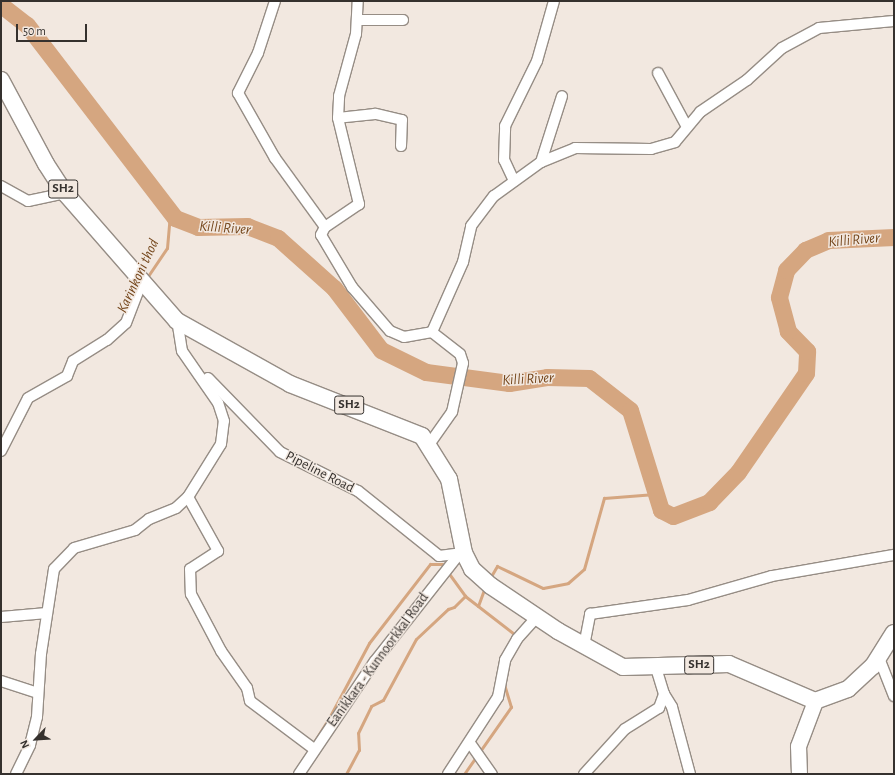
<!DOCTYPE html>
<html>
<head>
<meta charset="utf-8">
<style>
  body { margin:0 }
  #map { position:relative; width:895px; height:775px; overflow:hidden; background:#f2e8e0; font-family:"Alegreya Sans",sans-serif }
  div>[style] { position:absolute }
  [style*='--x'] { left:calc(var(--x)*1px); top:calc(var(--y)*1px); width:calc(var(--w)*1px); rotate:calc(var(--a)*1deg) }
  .stream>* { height:3px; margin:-1.5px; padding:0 1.5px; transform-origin:1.5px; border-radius:1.5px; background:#d5a680 }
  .river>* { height:17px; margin:-8.5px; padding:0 8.5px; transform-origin:8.5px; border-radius:8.5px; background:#d5a680 }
  .roads { filter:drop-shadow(1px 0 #968d85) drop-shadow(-1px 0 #968d85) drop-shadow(0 1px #968d85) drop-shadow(0 -1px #968d85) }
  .street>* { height:10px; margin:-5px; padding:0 5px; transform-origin:5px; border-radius:5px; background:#fff }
  .secondary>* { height:15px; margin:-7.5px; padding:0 7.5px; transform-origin:7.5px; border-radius:7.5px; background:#fff }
  .primary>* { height:16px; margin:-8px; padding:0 8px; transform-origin:8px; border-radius:8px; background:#fff }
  span { translate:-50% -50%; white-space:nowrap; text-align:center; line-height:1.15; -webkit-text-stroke:3px #f2e8e0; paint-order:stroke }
  .shield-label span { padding:1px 3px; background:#f2e8e0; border:1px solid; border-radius:3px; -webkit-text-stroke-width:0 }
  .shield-label { font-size:13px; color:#35312e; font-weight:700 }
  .street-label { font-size:14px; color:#35312e }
  .water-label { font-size:15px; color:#74461b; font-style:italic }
  .frame { position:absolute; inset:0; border:2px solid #35312e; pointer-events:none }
  .north { position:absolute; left:16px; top:719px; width:40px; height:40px; -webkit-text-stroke:3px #f2e8e0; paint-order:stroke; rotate:245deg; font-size:11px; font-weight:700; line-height:16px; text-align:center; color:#35312e }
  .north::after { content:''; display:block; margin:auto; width:14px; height:18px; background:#35312e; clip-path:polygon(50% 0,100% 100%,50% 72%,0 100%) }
  .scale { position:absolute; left:16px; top:24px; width:71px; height:18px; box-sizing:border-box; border:2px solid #35312e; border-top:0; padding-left:5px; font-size:12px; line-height:14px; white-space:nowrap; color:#35312e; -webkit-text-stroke:3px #f2e8e0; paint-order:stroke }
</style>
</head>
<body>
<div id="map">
  <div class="stream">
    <i style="--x:146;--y:279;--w:37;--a:-56"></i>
    <i style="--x:167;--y:248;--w:35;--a:-85"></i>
    <i style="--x:490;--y:578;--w:14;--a:-60"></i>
    <i style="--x:497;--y:566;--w:51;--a:25.6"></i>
    <i style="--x:543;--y:588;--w:25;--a:-11"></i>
    <i style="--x:568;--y:583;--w:21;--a:-41"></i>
    <i style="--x:584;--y:569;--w:74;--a:-74.3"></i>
    <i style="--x:604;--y:498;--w:51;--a:-4.5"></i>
    <i style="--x:478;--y:606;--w:20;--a:-70"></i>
    <i style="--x:294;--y:774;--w:66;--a:-58"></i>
    <i style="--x:329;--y:718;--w:85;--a:-61.9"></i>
    <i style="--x:369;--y:643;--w:100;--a:-52.3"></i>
    <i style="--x:430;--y:564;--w:12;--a:0"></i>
    <i style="--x:442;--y:564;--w:39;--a:54"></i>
    <i style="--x:346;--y:774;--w:27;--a:-62"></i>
    <i style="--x:359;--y:750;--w:17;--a:-93"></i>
    <i style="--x:358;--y:733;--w:30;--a:-64"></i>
    <i style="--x:371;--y:706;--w:13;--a:-27"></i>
    <i style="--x:383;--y:700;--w:69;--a:-61.6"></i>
    <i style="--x:416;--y:639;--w:44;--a:-43.2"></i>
    <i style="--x:448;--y:609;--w:6;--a:-18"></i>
    <i style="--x:454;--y:607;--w:16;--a:-45"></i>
    <i style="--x:465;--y:596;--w:67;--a:37.7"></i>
    <i style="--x:464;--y:774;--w:82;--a:-55"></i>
    <i style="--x:511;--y:707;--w:24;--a:-107"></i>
  </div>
  <div class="river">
    <i style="--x:1;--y:5;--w:33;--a:38"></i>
    <i style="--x:27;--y:25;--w:243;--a:52.5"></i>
    <i style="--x:175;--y:218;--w:25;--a:21"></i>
    <i style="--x:198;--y:227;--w:49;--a:-1.2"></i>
    <i style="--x:247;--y:226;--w:33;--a:21"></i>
    <i style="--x:278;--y:238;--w:75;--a:41.8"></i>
    <i style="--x:334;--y:288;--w:78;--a:52.8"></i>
    <i style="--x:381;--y:350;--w:50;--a:26.1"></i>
    <i style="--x:426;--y:372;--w:84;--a:7.5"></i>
    <i style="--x:509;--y:383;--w:38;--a:-9"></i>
    <i style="--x:547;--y:377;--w:42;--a:1.4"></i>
    <i style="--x:589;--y:378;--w:52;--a:38"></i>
    <i style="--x:630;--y:410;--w:105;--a:72.8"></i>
    <i style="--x:661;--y:510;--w:13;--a:27"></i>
    <i style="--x:673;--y:516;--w:39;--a:-21"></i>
    <i style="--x:709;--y:502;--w:42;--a:-46"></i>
    <i style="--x:738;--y:472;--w:120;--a:-55.5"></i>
    <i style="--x:806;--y:373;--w:22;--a:-87"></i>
    <i style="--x:807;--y:351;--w:28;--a:-134"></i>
    <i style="--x:788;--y:331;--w:35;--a:-105"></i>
    <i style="--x:779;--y:297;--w:28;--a:-75"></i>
    <i style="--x:786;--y:270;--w:28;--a:-46"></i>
    <i style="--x:805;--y:250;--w:25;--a:-23"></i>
    <i style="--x:828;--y:240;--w:66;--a:-2.6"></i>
  </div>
  <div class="roads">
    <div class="street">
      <i style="--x:275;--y:1;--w:55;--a:108.1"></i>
      <i style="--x:258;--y:53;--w:45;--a:116.6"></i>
      <i style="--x:238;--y:93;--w:75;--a:60.4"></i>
      <i style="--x:275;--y:158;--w:85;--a:54.1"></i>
      <i style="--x:358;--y:20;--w:45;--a:0"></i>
      <i style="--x:658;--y:73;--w:61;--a:61.8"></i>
      <i style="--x:338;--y:118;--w:22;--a:-87"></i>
      <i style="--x:339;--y:96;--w:64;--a:-74.7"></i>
      <i style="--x:356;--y:34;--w:33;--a:-87"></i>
      <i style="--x:401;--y:146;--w:26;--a:-88"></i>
      <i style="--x:402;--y:120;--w:28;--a:-167"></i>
      <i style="--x:375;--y:114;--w:37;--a:174"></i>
      <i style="--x:338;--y:118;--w:89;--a:76.3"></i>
      <i style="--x:359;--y:204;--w:41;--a:145.9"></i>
      <i style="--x:325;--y:227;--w:9;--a:117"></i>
      <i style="--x:321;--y:235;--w:61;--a:59.2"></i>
      <i style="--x:352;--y:287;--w:58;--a:49.2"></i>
      <i style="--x:390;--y:331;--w:15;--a:23"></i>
      <i style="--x:404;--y:337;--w:28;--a:-10"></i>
      <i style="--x:541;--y:162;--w:69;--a:-72.3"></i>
      <i style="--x:514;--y:181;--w:23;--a:-115"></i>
      <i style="--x:504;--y:160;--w:34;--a:-88"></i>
      <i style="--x:505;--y:126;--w:72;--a:-63.8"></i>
      <i style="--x:537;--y:61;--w:62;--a:-74.2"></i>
      <i style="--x:1;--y:186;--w:31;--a:29"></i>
      <i style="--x:28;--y:201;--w:38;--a:-12"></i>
      <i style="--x:208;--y:378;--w:103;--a:45.8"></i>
      <i style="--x:280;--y:452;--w:87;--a:26.6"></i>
      <i style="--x:358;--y:491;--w:104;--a:38.7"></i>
      <i style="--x:439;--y:556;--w:16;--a:-7"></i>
      <i style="--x:428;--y:446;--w:42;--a:-54.8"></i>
      <i style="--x:452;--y:412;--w:50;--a:-77.3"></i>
      <i style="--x:463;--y:363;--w:9;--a:-108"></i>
      <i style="--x:460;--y:354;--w:36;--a:-142"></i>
      <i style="--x:432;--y:332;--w:77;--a:-66.1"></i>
      <i style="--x:463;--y:262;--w:37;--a:-77"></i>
      <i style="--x:471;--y:226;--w:38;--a:-53"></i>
      <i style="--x:494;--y:196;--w:58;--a:-35.9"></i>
      <i style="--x:541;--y:162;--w:37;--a:-22"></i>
      <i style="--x:575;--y:148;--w:76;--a:0.8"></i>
      <i style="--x:651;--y:149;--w:25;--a:-16"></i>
      <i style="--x:675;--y:142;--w:39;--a:-50"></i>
      <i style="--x:700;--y:112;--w:57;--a:-34.2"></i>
      <i style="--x:747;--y:80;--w:47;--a:-42.4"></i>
      <i style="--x:782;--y:48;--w:42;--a:-28.4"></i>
      <i style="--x:819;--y:28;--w:75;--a:-5.3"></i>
      <i style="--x:1;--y:451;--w:59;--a:-63"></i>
      <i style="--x:28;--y:398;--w:45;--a:-29.4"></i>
      <i style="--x:67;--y:376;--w:16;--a:-68"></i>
      <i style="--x:73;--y:361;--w:40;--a:-32"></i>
      <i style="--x:107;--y:340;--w:25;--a:-42"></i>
      <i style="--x:126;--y:323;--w:42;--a:-69"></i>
      <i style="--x:188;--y:497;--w:62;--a:60.9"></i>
      <i style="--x:218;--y:551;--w:33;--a:147"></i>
      <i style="--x:190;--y:569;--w:25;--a:88"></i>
      <i style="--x:191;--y:594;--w:64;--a:62.2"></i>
      <i style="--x:221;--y:651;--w:45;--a:54.9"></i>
      <i style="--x:247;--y:688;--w:13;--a:77"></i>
      <i style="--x:250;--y:701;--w:80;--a:36.9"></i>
      <i style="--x:1;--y:617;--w:46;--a:-5"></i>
      <i style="--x:584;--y:646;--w:33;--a:-79"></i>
      <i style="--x:590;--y:614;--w:99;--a:-8.1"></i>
      <i style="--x:688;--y:600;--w:87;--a:-15.9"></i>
      <i style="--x:772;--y:576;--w:124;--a:-9.8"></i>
      <i style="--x:879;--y:658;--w:41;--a:68.5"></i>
      <i style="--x:1;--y:681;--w:38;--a:18"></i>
      <i style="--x:664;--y:694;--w:15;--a:58"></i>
      <i style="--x:672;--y:707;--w:69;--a:75"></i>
      <i style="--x:470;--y:743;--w:38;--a:55"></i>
      <i style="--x:16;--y:774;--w:32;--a:-64"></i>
      <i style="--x:30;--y:745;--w:29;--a:-76"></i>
      <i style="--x:37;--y:717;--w:63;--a:-86.4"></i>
      <i style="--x:41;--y:654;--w:86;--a:-81.3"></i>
      <i style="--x:54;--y:569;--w:29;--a:-46"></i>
      <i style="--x:74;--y:548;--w:64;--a:-16.4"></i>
      <i style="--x:135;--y:530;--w:18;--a:-38"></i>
      <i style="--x:149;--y:519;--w:29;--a:-22"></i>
      <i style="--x:176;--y:508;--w:16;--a:-43"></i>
      <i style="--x:188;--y:497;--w:62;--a:-58.1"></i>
      <i style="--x:221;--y:444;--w:23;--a:-83"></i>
      <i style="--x:224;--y:421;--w:19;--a:-108"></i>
      <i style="--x:218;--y:403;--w:63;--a:-124.7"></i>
      <i style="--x:182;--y:351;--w:30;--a:-99"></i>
      <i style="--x:299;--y:774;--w:136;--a:-56.1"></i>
      <i style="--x:375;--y:661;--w:137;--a:-51.8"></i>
      <i style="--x:448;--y:774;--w:92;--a:-57"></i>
      <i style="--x:498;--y:697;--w:38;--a:-79"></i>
      <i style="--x:505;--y:660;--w:24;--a:-60"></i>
      <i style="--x:517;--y:639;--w:30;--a:-48"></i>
      <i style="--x:584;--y:774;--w:61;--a:-47.7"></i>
      <i style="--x:625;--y:729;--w:40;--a:-32"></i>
      <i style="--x:659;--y:708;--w:15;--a:-70"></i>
      <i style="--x:664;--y:694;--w:28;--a:-107"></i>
    </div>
    <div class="secondary">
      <i style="--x:799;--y:774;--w:28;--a:-92"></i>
      <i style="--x:798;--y:746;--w:48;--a:-69.3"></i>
    </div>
    <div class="primary">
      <i style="--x:1;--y:80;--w:95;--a:61.8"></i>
      <i style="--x:46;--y:164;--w:35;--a:57"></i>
      <i style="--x:65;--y:193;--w:170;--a:48.8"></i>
      <i style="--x:177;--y:321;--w:129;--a:29.1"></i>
      <i style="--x:290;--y:384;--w:142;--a:21.5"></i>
      <i style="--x:422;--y:436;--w:51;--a:57.9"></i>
      <i style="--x:449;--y:479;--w:76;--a:78.5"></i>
      <i style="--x:464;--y:553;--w:18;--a:63"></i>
      <i style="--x:472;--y:569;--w:25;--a:42"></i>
      <i style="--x:491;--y:586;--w:81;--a:33.9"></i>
      <i style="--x:558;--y:631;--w:74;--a:29"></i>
      <i style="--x:623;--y:667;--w:106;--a:-1.6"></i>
      <i style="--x:729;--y:664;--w:94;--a:23.3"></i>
      <i style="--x:815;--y:701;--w:35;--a:-20"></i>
      <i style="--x:848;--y:689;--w:34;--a:-43"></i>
      <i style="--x:873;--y:666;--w:39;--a:-58"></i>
    </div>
  </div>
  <div class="shield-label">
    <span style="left:63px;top:189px">SH2</span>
    <span style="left:349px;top:405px">SH2</span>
    <span style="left:699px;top:665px">SH2</span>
  </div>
  <div class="street-label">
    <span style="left:320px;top:472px;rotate:27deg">Pipeline Road</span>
    <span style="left:378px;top:660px;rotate:-54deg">Eanikkara - Kunnoorkkal Road</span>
  </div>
  <div class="water-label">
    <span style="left:225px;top:228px;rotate:4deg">Killi River</span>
    <span style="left:854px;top:240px;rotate:-5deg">Killi River</span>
    <span style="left:138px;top:276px;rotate:-65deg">Karinkoni thod</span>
    <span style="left:528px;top:379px;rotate:-3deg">Killi River</span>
  </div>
  <div class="frame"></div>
  <div class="north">N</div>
  <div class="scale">50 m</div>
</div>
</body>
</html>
